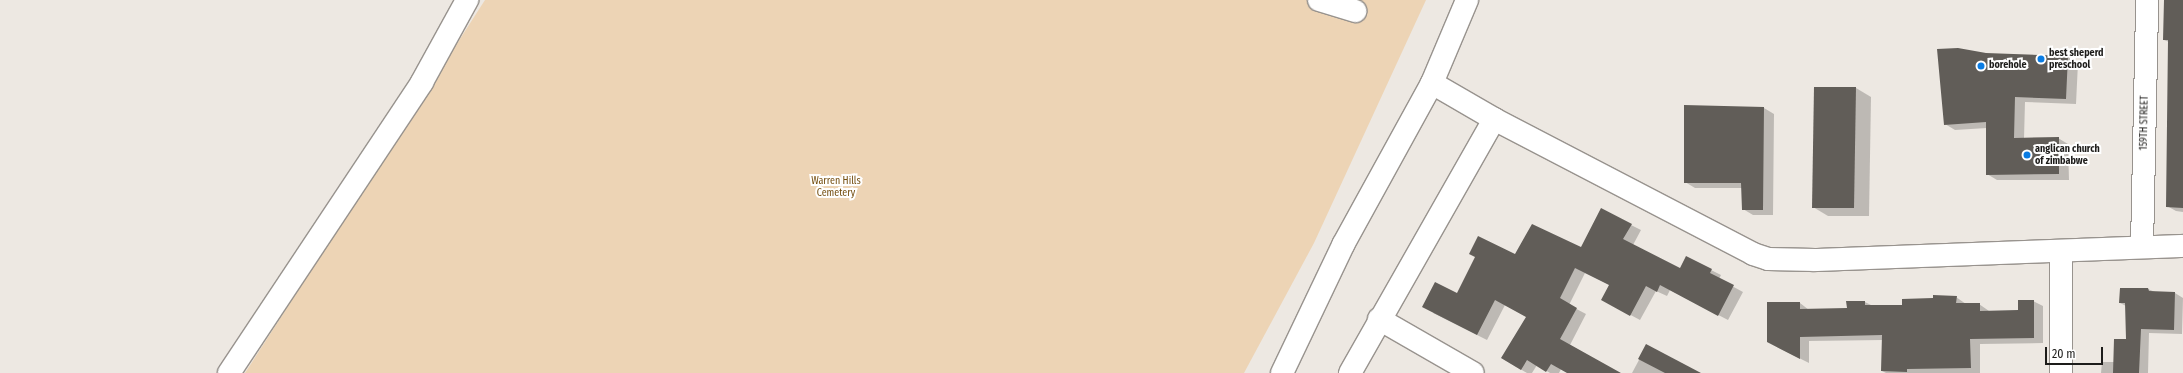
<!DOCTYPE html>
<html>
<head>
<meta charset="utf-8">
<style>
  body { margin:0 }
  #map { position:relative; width:2183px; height:373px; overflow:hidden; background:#ede8e2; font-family:"Fira Sans Condensed",sans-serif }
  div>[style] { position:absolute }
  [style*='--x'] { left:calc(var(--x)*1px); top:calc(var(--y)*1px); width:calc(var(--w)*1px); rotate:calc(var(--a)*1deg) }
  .green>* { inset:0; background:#edd4b5 }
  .shadow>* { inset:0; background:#0003 }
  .building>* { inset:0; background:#615d58 }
  .roads { filter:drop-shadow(1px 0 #98938e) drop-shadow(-1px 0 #98938e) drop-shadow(0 1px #98938e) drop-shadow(0 -1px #98938e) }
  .minor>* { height:22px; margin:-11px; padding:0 11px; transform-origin:11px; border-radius:11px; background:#fff }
  .dots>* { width:11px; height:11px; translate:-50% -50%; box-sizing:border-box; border:2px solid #fff; border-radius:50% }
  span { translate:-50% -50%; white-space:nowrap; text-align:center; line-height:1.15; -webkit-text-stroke:4px #fff; paint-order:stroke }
  .poi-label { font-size:10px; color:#1d1c1a; font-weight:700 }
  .left { translate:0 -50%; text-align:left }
  .street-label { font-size:10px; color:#1d1c1a }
  .park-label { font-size:10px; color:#744e10 }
  .scale { position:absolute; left:2045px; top:347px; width:58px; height:18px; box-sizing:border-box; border:2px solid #1d1c1a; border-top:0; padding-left:5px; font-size:12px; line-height:14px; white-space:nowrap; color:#1d1c1a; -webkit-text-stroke:3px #fff; paint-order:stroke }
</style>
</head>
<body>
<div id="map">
  <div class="green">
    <i style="clip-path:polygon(485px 0,1426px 0,1314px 243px,1244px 373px,245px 373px)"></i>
  </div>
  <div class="shadow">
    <i style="clip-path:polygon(2164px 0,2183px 0,2183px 212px,2176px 211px,2167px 206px,2169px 42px,2164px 40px)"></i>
    <i style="clip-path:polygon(1986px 54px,2068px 57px,2078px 63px,2076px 104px,2025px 102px,2024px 139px,2058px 138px,2068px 144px,2069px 180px,1997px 180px,1987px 174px,1987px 128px,1955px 130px,1945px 124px)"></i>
    <i style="clip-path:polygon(1856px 88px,1871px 97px,1869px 216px,1828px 216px,1813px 207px)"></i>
    <i style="clip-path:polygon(1685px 106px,1764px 108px,1774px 114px,1773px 215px,1753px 215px,1743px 209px,1742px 188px,1695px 188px,1685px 182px)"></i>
    <i style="clip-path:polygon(1631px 225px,1641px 230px,1633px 245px,1680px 269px,1711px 270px,1721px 275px,1719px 279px,1743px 292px,1728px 320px,1670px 290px,1667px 296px,1656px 291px,1640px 320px,1612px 305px,1610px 285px,1585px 273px,1569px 305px,1586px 314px,1570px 345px,1619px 373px,1569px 373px,1561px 369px,1559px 373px,1550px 373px,1537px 365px,1532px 373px,1527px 373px,1502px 358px,1527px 317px,1505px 305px,1487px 340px,1433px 313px,1515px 256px,1581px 249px)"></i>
    <i style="clip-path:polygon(2121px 289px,2148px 289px,2155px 292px,2175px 293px,2183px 298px,2182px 334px,2149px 333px,2148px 373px,2101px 373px,2102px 362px,2114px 362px,2127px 340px,2126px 306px,2120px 303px)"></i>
    <i style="clip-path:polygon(1956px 297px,1966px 304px,1979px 304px,1989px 311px,2019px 311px,2033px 301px,2043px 306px,2043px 343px,1980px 344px,1980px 373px,1886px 373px,1882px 371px,1883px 340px,1809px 341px,1809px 363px,1777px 347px,1800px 303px,1809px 310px,1848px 309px,1847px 302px,1865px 302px,1873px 306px,1903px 306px)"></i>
    <i style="clip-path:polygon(1647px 345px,1697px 373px,1632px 373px)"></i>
  </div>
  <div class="building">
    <i style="clip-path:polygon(2164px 0,2183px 0,2183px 208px,2166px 207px,2168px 40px,2163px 40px)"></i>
    <i style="clip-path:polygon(1958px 48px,1986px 53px,2068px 56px,2066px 99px,2015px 97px,2014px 138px,2059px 137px,2059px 174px,1986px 175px,1986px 122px,1944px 125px,1937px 49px)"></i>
    <i style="clip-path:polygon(1814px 87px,1856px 87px,1854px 208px,1812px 208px)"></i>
    <i style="clip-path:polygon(1684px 105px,1764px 107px,1763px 210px,1742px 210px,1741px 183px,1684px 183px)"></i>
    <i style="clip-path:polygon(1601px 208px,1632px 224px,1623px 239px,1680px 268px,1686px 256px,1712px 269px,1710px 273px,1734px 285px,1718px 316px,1660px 285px,1657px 292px,1646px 286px,1630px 316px,1601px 300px,1609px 285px,1575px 268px,1560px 298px,1577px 308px,1560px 339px,1621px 373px,1567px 373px,1551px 364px,1546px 372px,1527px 360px,1521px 370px,1501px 358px,1526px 317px,1495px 300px,1477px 335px,1422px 307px,1435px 282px,1457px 293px,1475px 257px,1469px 254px,1478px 236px,1515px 254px,1532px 224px,1581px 247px)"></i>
    <i style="clip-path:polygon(2120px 288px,2148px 288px,2149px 291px,2175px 292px,2174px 330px,2141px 329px,2139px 373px,2113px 373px,2114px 339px,2126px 339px,2125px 303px,2119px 303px)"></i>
    <i style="clip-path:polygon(1933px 295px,1957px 296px,1956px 303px,1980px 303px,1980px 311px,2018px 310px,2018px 300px,2034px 300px,2034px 338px,1970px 339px,1971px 368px,1907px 369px,1907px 372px,1881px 371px,1882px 335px,1800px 337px,1800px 359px,1767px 342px,1767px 302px,1800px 302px,1800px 309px,1847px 308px,1846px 301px,1865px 301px,1865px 305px,1902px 305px,1902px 299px,1933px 298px)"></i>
    <i style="clip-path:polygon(1646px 344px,1701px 373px,1665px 373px,1638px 359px)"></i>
  </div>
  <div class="roads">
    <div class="minor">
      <i style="--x:1319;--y:0;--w:38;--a:17"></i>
      <i style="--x:1432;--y:83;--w:72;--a:30.1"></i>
      <i style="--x:1494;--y:119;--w:292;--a:27.5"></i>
      <i style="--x:1753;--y:254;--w:16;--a:18"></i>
      <i style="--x:1768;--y:259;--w:47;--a:1.2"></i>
      <i style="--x:1815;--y:260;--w:368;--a:-2.2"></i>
      <i style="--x:2142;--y:247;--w:247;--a:-88.8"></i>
      <i style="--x:1379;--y:319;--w:108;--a:29.9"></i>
      <i style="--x:229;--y:373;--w:349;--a:-56.4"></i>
      <i style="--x:422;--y:82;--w:94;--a:-61.2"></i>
      <i style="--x:1282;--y:373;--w:142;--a:-64.5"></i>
      <i style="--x:1343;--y:245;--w:185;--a:-61.2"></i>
      <i style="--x:1432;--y:83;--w:90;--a:-67.1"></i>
      <i style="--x:1350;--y:373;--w:292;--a:-60.4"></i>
      <i style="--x:2061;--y:373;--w:121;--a:-90"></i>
    </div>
  </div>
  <div class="dots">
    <i style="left:2041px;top:59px;background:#0a7ce3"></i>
    <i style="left:1981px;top:66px;background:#0a7ce3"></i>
    <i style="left:2027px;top:155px;background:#0a7ce3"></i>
  </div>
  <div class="poi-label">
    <span class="left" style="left:2049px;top:59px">best sheperd<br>preschool</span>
    <span class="left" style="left:1989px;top:66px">borehole</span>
    <span class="left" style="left:2035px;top:155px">anglican church<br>of zimbabwe</span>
  </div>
  <div class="street-label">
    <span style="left:2145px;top:123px;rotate:-89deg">159TH STREET</span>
  </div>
  <div class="park-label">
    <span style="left:836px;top:187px">Warren Hills<br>Cemetery</span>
  </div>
  <div class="scale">20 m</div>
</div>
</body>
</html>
